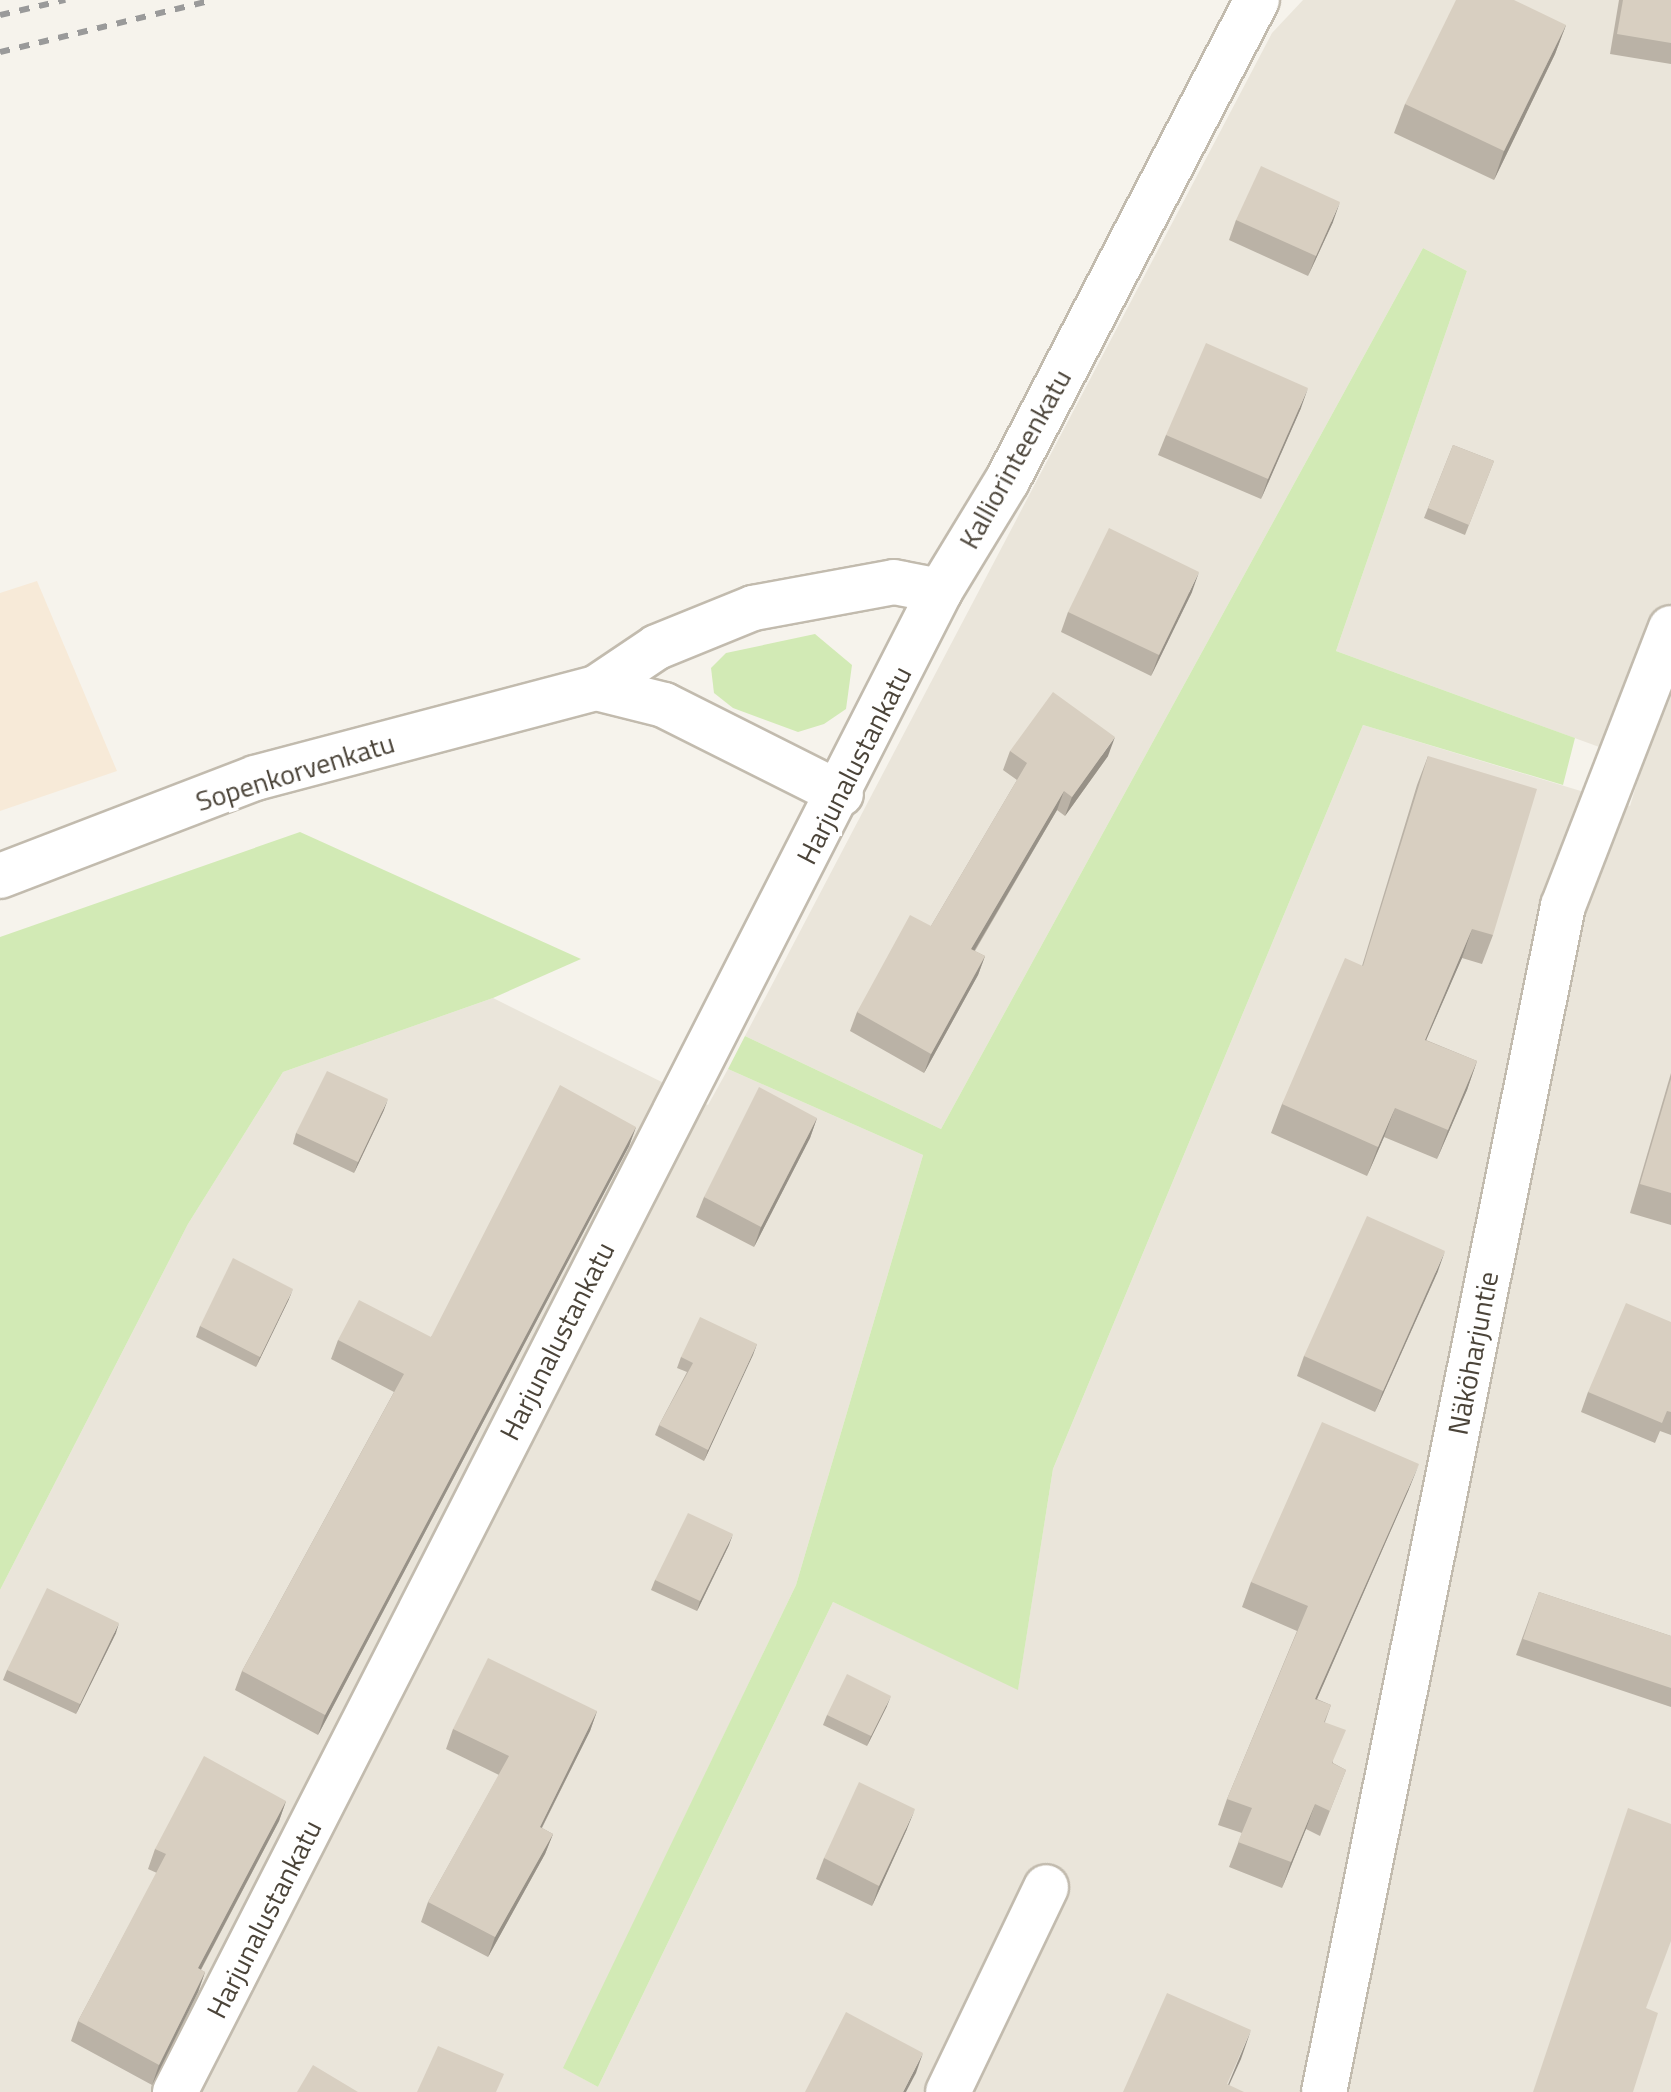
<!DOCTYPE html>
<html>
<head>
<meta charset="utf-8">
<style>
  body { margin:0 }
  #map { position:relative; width:1671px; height:2092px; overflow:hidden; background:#f6f3ec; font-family:"Titillium Web",sans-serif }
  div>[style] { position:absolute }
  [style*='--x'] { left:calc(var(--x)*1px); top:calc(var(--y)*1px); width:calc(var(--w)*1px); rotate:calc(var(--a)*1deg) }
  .residential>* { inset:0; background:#eae5da }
  .commercial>* { inset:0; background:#f7ead8 }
  .green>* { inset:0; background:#d2eab5 }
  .roads { filter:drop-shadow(2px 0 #c2bbae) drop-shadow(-2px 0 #c2bbae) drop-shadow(0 2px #c2bbae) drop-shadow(0 -2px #c2bbae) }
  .street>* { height:44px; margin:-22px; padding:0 22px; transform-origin:22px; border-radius:22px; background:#fff }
  .rail>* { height:6px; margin-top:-3px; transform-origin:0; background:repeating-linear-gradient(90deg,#9a9a9a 0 10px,transparent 0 20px) }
  .wall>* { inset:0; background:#bab2a6 }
  .shaded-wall>* { inset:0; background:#979187 }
  .building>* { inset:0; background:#d8cfc1 }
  span { translate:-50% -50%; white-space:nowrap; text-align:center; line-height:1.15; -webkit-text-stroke:8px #fff; paint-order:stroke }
  .street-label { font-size:28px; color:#4b4439 }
</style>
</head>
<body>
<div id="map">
  <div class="residential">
    <i style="clip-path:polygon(1303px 0,1671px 0,1671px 2092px,0 2092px,0 1590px,188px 1224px,283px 1072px,493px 998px,708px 1105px,728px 1069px,923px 1155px,796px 1585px,564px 2068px,598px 2087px,833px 1602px,1018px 1689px,1053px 1469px,1363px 725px,1630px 806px,1643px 763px,1336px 651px,1467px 271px,1423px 248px,941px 1129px,745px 1036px,1272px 33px)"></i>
  </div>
  <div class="commercial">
    <i style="clip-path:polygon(37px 581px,117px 771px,0 811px,0 593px)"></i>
  </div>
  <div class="green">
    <i style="clip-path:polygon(1423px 248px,1467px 271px,1336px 651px,1575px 738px,1563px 785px,1363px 725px,1053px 1469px,1018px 1690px,833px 1602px,598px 2087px,563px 2068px,796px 1585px,923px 1155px,728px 1069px,745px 1036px,941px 1129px)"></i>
    <i style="clip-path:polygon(815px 634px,852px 665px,846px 709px,824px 724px,798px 732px,733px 708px,714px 693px,711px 668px,726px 653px)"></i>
    <i style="clip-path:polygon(300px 832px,581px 959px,493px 998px,283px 1072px,188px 1224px,0 1590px,0 937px)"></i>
  </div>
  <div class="roads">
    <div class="street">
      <i style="--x:596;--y:688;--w:70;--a:14"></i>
      <i style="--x:664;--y:705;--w:198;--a:26.7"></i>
      <i style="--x:0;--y:876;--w:273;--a:-21"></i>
      <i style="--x:255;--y:778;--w:353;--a:-14.8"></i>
      <i style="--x:596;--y:688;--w:73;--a:-33.9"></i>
      <i style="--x:657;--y:647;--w:104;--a:-22.1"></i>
      <i style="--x:753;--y:608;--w:143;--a:-10.4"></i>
      <i style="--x:894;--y:582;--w:47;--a:11.1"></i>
      <i style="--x:175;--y:2092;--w:1685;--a:-62.99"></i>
      <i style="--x:940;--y:591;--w:129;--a:-58.7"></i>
      <i style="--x:1007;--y:481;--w:542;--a:-62.54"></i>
      <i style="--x:948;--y:2092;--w:227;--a:-64.4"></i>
      <i style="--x:1324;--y:2092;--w:1210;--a:-78.61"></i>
      <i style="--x:1563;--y:906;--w:298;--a:-68.8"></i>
    </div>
  </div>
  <div class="rail">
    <i style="--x:0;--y:15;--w:67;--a:-13"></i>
    <i style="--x:0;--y:52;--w:219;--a:-13.7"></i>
  </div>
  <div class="wall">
    <i style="clip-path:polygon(1619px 0,1671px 0,1671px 64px,1610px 54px)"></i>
    <i style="clip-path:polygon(1566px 25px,1555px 54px,1494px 180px,1394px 133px,1405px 104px)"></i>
    <i style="clip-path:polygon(1236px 220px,1333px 222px,1308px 276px,1229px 240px)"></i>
    <i style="clip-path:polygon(1301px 408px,1261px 499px,1158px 455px,1166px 435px)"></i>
    <i style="clip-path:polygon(1453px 445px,1494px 461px,1465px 535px,1424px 518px)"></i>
    <i style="clip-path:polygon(1192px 592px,1151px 676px,1061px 632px,1068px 612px)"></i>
    <i style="clip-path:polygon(1010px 751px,1108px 756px,1065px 816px,1057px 810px,975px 951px,985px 956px,978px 975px,924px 1073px,850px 1031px,857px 1012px,931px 926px,1017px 780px,1003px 770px)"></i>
    <i style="clip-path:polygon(1428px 756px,1493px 935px,1482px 964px,1462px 958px,1426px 1040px,1477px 1061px,1467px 1090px,1437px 1159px,1384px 1137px,1367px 1176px,1271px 1133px,1282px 1104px,1362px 966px,1417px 785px)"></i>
    <i style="clip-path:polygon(1671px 1073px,1671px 1225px,1630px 1213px)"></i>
    <i style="clip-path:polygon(384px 1110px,354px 1173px,293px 1144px,296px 1133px)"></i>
    <i style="clip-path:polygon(817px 1118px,810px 1138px,754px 1247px,696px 1217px,704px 1197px)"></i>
    <i style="clip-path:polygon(636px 1127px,629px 1146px,318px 1735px,235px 1690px,242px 1671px,394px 1392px,331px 1359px,338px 1340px,431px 1337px)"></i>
    <i style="clip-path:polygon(1438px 1271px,1375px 1412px,1297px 1376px,1304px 1356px)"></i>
    <i style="clip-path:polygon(289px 1299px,256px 1367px,196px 1337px,200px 1326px)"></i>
    <i style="clip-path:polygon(1671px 1322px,1671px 1435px,1660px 1431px,1655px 1443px,1581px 1412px,1588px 1392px)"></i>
    <i style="clip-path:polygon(757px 1344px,704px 1461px,655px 1435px,659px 1425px,687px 1372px,677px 1368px,681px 1357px)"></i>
    <i style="clip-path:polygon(1409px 1489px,1317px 1699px,1331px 1705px,1325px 1722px,1333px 1763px,1346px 1770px,1320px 1836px,1306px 1829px,1282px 1888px,1229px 1867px,1242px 1833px,1218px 1825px,1227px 1799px,1297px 1631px,1242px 1607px,1251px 1582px)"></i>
    <i style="clip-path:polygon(729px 1545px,697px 1611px,651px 1590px,655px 1580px)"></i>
    <i style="clip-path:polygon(1539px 1592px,1671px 1636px,1671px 1707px,1516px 1655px)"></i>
    <i style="clip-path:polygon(116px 1633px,76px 1714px,3px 1680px,7px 1670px)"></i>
    <i style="clip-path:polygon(887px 1706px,867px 1746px,823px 1725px,827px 1715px)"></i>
    <i style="clip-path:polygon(597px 1711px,590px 1731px,542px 1828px,553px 1834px,545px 1854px,488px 1957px,421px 1922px,428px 1902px,499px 1775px,446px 1749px,453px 1729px)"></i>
    <i style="clip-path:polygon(286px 1801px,279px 1821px,201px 1970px,205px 1972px,198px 1992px,152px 2085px,71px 2041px,78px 2021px,157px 1873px,148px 1869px,155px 1849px)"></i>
    <i style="clip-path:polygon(907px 1829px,872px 1906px,816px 1879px,824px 1858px)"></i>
  </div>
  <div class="shaded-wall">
    <i style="clip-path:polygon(1566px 25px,1555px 54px,1494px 180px,1504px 151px)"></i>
    <i style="clip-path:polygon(1340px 202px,1333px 222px,1308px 276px,1316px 256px)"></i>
    <i style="clip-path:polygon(1308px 388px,1301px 408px,1261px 499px,1268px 479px)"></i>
    <i style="clip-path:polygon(1199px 572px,1192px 592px,1151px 676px,1159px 655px)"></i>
    <i style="clip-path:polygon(1115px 737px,1108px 756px,1065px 816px,1072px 797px)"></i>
    <i style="clip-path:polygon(1064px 791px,1057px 810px,964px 968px,971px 949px)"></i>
    <i style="clip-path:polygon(1472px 929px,1462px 958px,1414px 1068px,1425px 1040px)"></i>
    <i style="clip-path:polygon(985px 956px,978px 975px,924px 1073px,931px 1054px)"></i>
    <i style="clip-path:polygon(1477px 1061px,1467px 1090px,1437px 1159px,1448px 1130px)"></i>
    <i style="clip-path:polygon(388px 1099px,384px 1110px,354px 1173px,358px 1162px)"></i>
    <i style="clip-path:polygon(1395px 1108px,1384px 1137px,1367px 1176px,1378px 1147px)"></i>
    <i style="clip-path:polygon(817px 1118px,810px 1138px,754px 1247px,761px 1227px)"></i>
    <i style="clip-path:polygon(636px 1127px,629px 1146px,318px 1735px,325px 1715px)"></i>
    <i style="clip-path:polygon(1445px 1251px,1438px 1271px,1375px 1412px,1383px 1391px)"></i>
    <i style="clip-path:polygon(293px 1289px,289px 1299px,256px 1367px,260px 1357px)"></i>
    <i style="clip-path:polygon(757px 1344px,753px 1355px,704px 1461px,708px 1450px)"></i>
    <i style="clip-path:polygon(1419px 1464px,1409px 1489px,1306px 1724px,1315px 1699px)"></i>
    <i style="clip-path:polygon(733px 1534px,729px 1545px,697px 1611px,700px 1601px)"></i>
    <i style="clip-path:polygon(119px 1623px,116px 1633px,76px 1714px,80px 1704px)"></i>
    <i style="clip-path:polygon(891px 1696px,887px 1706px,867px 1746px,871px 1736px)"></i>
    <i style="clip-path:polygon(597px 1711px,590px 1731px,532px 1847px,540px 1827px)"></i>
    <i style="clip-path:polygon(286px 1801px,279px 1821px,191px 1988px,198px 1968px)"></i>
    <i style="clip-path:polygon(1315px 1804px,1306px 1829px,1282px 1888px,1291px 1862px)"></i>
    <i style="clip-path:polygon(915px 1809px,907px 1829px,872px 1906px,879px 1886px)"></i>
    <i style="clip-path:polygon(553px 1834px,545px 1854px,488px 1957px,495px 1937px)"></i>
    <i style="clip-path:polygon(205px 1972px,198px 1992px,152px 2085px,159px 2065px)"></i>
    <i style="clip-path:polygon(1251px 2030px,1241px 2059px,1226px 2092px,1225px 2092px)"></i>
    <i style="clip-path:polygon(923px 2053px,916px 2073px,906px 2092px,903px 2092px)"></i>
  </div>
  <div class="building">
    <i style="clip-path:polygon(1456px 0,1514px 0,1566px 25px,1504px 151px,1405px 104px)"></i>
    <i style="clip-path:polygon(1623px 0,1671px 0,1671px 43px,1617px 34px)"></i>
    <i style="clip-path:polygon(1261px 166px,1340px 202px,1316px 256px,1236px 220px)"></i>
    <i style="clip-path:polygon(1206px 343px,1308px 388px,1268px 479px,1166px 435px)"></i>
    <i style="clip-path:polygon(1453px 445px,1494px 461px,1469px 525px,1428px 508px)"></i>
    <i style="clip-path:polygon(1109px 528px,1199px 572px,1159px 655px,1068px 612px)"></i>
    <i style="clip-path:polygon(1053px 692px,1115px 737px,1072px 797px,1064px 791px,971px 949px,985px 956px,931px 1054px,857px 1012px,910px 915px,931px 926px,1027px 763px,1010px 751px)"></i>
    <i style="clip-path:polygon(1428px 756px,1537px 789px,1493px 935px,1472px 929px,1425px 1040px,1477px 1061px,1448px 1130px,1395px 1108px,1378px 1147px,1282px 1104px,1345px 958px,1363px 966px)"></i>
    <i style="clip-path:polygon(327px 1071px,388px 1099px,358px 1162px,296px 1133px)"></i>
    <i style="clip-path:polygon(1671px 1079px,1671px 1193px,1640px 1184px)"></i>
    <i style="clip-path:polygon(560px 1085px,636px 1127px,325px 1715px,242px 1671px,404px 1374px,338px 1340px,359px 1300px,431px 1337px)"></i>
    <i style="clip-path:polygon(759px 1087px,817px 1118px,761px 1227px,704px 1197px)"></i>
    <i style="clip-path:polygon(1367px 1216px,1445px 1251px,1383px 1391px,1304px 1356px)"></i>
    <i style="clip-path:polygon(233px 1258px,293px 1289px,260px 1357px,200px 1326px)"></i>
    <i style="clip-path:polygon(1626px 1303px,1671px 1322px,1671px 1412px,1667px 1411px,1662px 1423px,1588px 1392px)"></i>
    <i style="clip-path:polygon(700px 1317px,757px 1344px,708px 1450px,659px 1425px,693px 1363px,681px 1357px)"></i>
    <i style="clip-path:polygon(1322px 1422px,1419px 1464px,1315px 1699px,1331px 1705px,1324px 1722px,1346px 1730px,1332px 1763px,1346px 1770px,1330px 1811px,1315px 1804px,1291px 1862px,1238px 1842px,1252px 1808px,1227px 1799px,1308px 1606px,1251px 1582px)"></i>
    <i style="clip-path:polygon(688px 1513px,733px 1534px,700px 1601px,655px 1580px)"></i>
    <i style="clip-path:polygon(47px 1588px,119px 1623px,80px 1704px,7px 1670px)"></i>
    <i style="clip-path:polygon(1539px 1592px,1671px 1636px,1671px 1688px,1523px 1639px)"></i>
    <i style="clip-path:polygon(488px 1658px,597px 1711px,540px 1827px,553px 1834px,495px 1937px,428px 1902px,509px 1756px,453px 1729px)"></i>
    <i style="clip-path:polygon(847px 1674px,891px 1696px,871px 1736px,827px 1715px)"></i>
    <i style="clip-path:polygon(204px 1756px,286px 1801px,198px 1968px,205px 1972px,159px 2065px,78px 2021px,166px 1854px,155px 1849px)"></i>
    <i style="clip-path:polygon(859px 1782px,915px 1809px,879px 1886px,824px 1858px)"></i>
    <i style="clip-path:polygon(1628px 1808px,1671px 1824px,1671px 1941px,1646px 2008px,1658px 2013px,1633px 2092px,1533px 2092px)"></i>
    <i style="clip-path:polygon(1167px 1993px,1251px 2030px,1227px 2084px,1244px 2092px,1123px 2092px)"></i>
    <i style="clip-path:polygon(846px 2012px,923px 2053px,903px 2092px,805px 2092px)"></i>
    <i style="clip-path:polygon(438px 2046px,504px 2074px,496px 2092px,417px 2092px)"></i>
    <i style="clip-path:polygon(313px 2065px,358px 2092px,297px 2092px)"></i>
  </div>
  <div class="street-label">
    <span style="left:1015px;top:459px;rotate:-61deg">Kalliorinteenkatu</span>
    <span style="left:854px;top:765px;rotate:-63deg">Harjunalustankatu</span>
    <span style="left:295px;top:772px;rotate:-17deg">Sopenkorvenkatu</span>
    <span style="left:557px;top:1341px;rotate:-63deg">Harjunalustankatu</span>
    <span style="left:1473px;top:1353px;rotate:-79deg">Näköharjuntie</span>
    <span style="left:264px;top:1919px;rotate:-63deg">Harjunalustankatu</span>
  </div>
</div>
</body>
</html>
